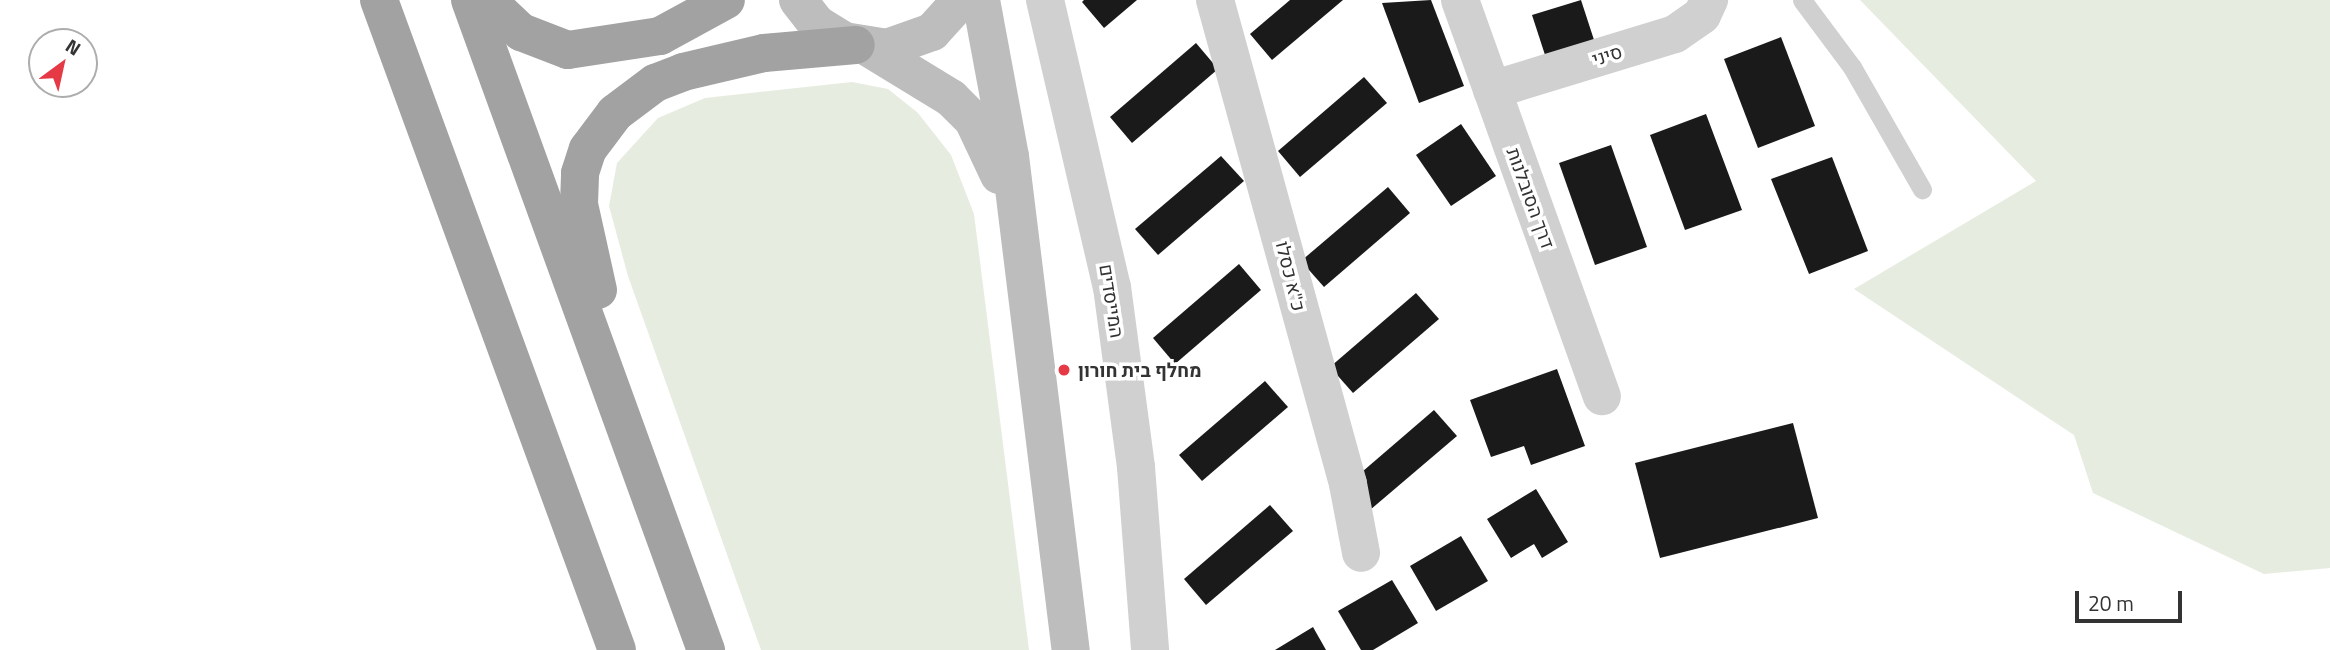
<!DOCTYPE html>
<html>
<head>
<meta charset="utf-8">
<style>
  body { margin:0 }
  #map { position:relative; width:2330px; height:650px; overflow:hidden; background:#fff; font-family:"Titillium Web",Heebo,sans-serif }
  div>[style] { position:absolute }
  [style*='--x'] { left:calc(var(--x)*1px); top:calc(var(--y)*1px); width:calc(var(--w)*1px); rotate:calc(var(--a)*1deg) }
  .green>* { inset:0; background:#e6ecdf }
  .building>* { inset:0; background:#1a1a1a }
  .service>* { height:19px; margin:-9.5px; padding:0 9.5px; transform-origin:9.5px; border-radius:9.5px; background:#d0d0d0 }
  .minor>* { height:38px; margin:-19px; padding:0 19px; transform-origin:19px; border-radius:19px; background:#d0d0d0 }
  .secondary>* { height:38px; margin:-19px; padding:0 19px; transform-origin:19px; border-radius:19px; background:#bdbdbd }
  .trunk>* { height:38px; margin:-19px; padding:0 19px; transform-origin:19px; border-radius:19px; background:#a2a2a2 }
  .dots>* { width:19px; height:19px; translate:-50% -50%; box-sizing:border-box; border:4px solid #fff; border-radius:50% }
  span { translate:-50% -50%; white-space:nowrap; text-align:center; line-height:1.15; -webkit-text-stroke:7px #fff; paint-order:stroke }
  .street-label { font-size:19px; color:#333 }
  .poi-label { font-size:19px; color:#333; font-weight:700 }
  .left { translate:0 -50%; text-align:left }
  .north { position:absolute; left:28px; top:28px; width:70px; height:70px; box-sizing:border-box; background:#fff; border:2px solid #adadad; border-radius:50%; rotate:33deg; font-size:19px; font-weight:700; line-height:28px; text-align:center; color:#333 }
  .north::after { content:''; display:block; margin:auto; width:24px; height:32px; background:#e63946; clip-path:polygon(50% 0,100% 100%,50% 72%,0 100%) }
  .scale { position:absolute; left:2075px; top:591px; width:107px; height:32px; box-sizing:border-box; border:4px solid #333; border-top:0; padding-left:9px; font-size:21px; line-height:24px; white-space:nowrap; color:#333; -webkit-text-stroke:5px #fff; paint-order:stroke }
</style>
</head>
<body>
<div id="map">
  <div class="green">
    <i style="clip-path:polygon(1860px 0,2330px 0,2330px 568px,2264px 574px,2093px 493px,2074px 435px,1854px 289px,2036px 181px)"></i>
    <i style="clip-path:polygon(852px 82px,888px 89px,918px 113px,951px 155px,974px 214px,1029px 650px,761px 650px,628px 276px,609px 206px,617px 163px,658px 118px,705px 98px)"></i>
  </div>
  <div class="building">
    <i style="clip-path:polygon(1137px 0,1104px 28px,1082px 2px,1084px 0)"></i>
    <i style="clip-path:polygon(1290px 0,1343px 0,1272px 60px,1250px 34px)"></i>
    <i style="clip-path:polygon(1431px 0,1464px 86px,1419px 103px,1382px 3px)"></i>
    <i style="clip-path:polygon(1581px 0,1595px 43px,1546px 58px,1532px 15px)"></i>
    <i style="clip-path:polygon(1781px 37px,1815px 126px,1758px 148px,1724px 59px)"></i>
    <i style="clip-path:polygon(1196px 43px,1218px 69px,1132px 143px,1110px 117px)"></i>
    <i style="clip-path:polygon(1364px 77px,1387px 103px,1300px 177px,1278px 151px)"></i>
    <i style="clip-path:polygon(1706px 114px,1742px 210px,1685px 230px,1650px 135px)"></i>
    <i style="clip-path:polygon(1461px 124px,1496px 176px,1451px 206px,1416px 155px)"></i>
    <i style="clip-path:polygon(1611px 145px,1647px 247px,1595px 265px,1559px 163px)"></i>
    <i style="clip-path:polygon(1221px 156px,1244px 181px,1158px 255px,1135px 229px)"></i>
    <i style="clip-path:polygon(1832px 157px,1868px 251px,1809px 274px,1771px 179px)"></i>
    <i style="clip-path:polygon(1388px 187px,1410px 213px,1324px 287px,1301px 261px)"></i>
    <i style="clip-path:polygon(1239px 264px,1261px 290px,1175px 364px,1153px 338px)"></i>
    <i style="clip-path:polygon(1416px 293px,1439px 319px,1353px 393px,1330px 367px)"></i>
    <i style="clip-path:polygon(1557px 369px,1585px 446px,1531px 465px,1524px 446px,1491px 457px,1470px 400px)"></i>
    <i style="clip-path:polygon(1265px 381px,1288px 407px,1202px 481px,1179px 455px)"></i>
    <i style="clip-path:polygon(1434px 410px,1457px 436px,1370px 510px,1348px 484px)"></i>
    <i style="clip-path:polygon(1793px 423px,1818px 518px,1660px 558px,1635px 463px)"></i>
    <i style="clip-path:polygon(1536px 489px,1568px 542px,1542px 558px,1534px 544px,1511px 558px,1487px 519px)"></i>
    <i style="clip-path:polygon(1270px 505px,1293px 531px,1206px 605px,1184px 579px)"></i>
    <i style="clip-path:polygon(1461px 536px,1488px 581px,1436px 611px,1410px 566px)"></i>
    <i style="clip-path:polygon(1392px 580px,1418px 623px,1373px 650px,1361px 650px,1338px 611px)"></i>
    <i style="clip-path:polygon(1313px 627px,1326px 650px,1275px 650px)"></i>
  </div>
  <div class="service">
    <i style="--x:1802;--y:0;--w:84;--a:53.3"></i>
    <i style="--x:1852;--y:67;--w:141;--a:60.2"></i>
  </div>
  <div class="minor">
    <i style="--x:1045;--y:0;--w:295;--a:76.9"></i>
    <i style="--x:1112;--y:287;--w:182;--a:82.4"></i>
    <i style="--x:1136;--y:467;--w:184;--a:85.6"></i>
    <i style="--x:1215;--y:0;--w:502;--a:74.63"></i>
    <i style="--x:1348;--y:484;--w:70;--a:79.3"></i>
    <i style="--x:1460;--y:0;--w:421;--a:70.3"></i>
    <i style="--x:1492;--y:90;--w:191;--a:-17"></i>
    <i style="--x:1675;--y:34;--w:33;--a:-35"></i>
    <i style="--x:1702;--y:15;--w:17;--a:-65"></i>
  </div>
  <div class="secondary">
    <i style="--x:798;--y:0;--w:31;--a:52"></i>
    <i style="--x:817;--y:24;--w:32;--a:32"></i>
    <i style="--x:844;--y:41;--w:44;--a:9.2"></i>
    <i style="--x:887;--y:48;--w:48;--a:-19.6"></i>
    <i style="--x:932;--y:32;--w:43;--a:-47.8"></i>
    <i style="--x:981;--y:0;--w:159;--a:79.5"></i>
    <i style="--x:1010;--y:156;--w:498;--a:83"></i>
    <i style="--x:869;--y:48;--w:96;--a:31.4"></i>
    <i style="--x:951;--y:98;--w:31;--a:45"></i>
    <i style="--x:973;--y:120;--w:61;--a:64.7"></i>
  </div>
  <div class="trunk">
    <i style="--x:379;--y:0;--w:692;--a:69.89"></i>
    <i style="--x:470;--y:0;--w:692;--a:70.05"></i>
    <i style="--x:487;--y:0;--w:47;--a:43.3"></i>
    <i style="--x:521;--y:32;--w:50;--a:21"></i>
    <i style="--x:568;--y:50;--w:93;--a:-8.7"></i>
    <i style="--x:660;--y:36;--w:75;--a:-28.6"></i>
    <i style="--x:598;--y:290;--w:88;--a:-102.5"></i>
    <i style="--x:579;--y:204;--w:31;--a:-88"></i>
    <i style="--x:580;--y:173;--w:25;--a:-72"></i>
    <i style="--x:588;--y:149;--w:45;--a:-53.1"></i>
    <i style="--x:615;--y:113;--w:50;--a:-36.9"></i>
    <i style="--x:655;--y:83;--w:30;--a:-21"></i>
    <i style="--x:683;--y:72;--w:83;--a:-13.2"></i>
    <i style="--x:764;--y:53;--w:92;--a:-5"></i>
  </div>
  <div class="dots">
    <i style="left:1064px;top:370px;background:#e63946"></i>
  </div>
  <div class="street-label">
    <span style="left:1607px;top:55px;rotate:-17deg">סיני</span>
    <span style="left:1531px;top:198px;rotate:70deg">דרך הסובלנות</span>
    <span style="left:1291px;top:276px;rotate:76deg">כ"א כסלו</span>
    <span style="left:1112px;top:301px;rotate:81deg">המייסדים</span>
  </div>
  <div class="poi-label">
    <span class="left" style="left:1078px;top:370px">מחלף בית חורון</span>
  </div>
  <div class="north">N</div>
  <div class="scale">20 m</div>
</div>
</body>
</html>
